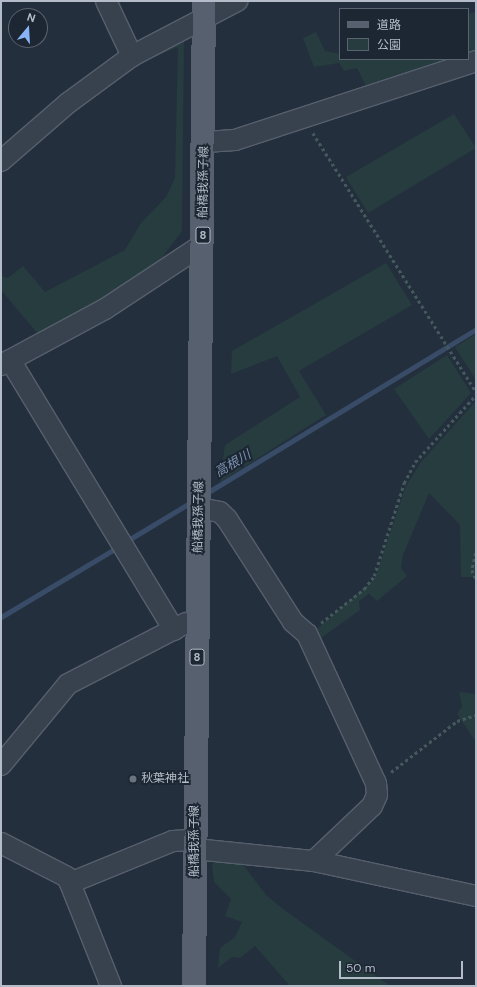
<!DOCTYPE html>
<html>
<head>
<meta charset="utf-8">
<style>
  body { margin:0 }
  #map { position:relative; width:477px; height:987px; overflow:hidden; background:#242f3e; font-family:"DM Sans","Noto Sans JP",sans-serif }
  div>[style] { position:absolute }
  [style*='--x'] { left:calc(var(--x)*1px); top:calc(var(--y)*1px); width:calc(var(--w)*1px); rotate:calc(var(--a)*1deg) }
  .green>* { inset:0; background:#263c3f }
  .stream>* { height:5px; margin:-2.5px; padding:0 2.5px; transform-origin:2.5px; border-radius:2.5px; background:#394c67 }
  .path>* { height:2.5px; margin-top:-1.25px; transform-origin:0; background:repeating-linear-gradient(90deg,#44595c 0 3px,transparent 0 6px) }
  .roads { filter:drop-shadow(1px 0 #565f6c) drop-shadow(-1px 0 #565f6c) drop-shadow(0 1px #565f6c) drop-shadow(0 -1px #565f6c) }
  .minor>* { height:20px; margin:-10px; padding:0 10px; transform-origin:10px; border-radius:10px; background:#38414e }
  .major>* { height:22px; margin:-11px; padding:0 11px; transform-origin:11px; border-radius:11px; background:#56606e }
  .dots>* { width:11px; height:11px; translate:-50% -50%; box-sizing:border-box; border:2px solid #1d2633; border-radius:50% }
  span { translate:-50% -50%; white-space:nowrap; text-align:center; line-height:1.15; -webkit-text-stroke:4px #1d2633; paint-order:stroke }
  .shield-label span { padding:1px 3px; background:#1d2633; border:1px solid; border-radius:3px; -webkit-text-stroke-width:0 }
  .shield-label { font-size:11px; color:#b4bcc9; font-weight:700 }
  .street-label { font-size:12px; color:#b4bcc9 }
  .poi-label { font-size:12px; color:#b4bcc9 }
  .left { translate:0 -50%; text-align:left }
  .water-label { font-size:13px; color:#7c92b1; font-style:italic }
  .frame { position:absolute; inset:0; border:2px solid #b4bcc9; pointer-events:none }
  .legend { position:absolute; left:339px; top:8px; width:130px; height:52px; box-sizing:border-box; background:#1d2633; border:1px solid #59626f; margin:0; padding:5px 7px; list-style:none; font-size:12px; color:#b4bcc9 }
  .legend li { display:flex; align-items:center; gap:8px; height:20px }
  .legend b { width:20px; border:1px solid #59626f }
  .north { position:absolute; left:8px; top:8px; width:40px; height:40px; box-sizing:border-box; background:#1d2633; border:1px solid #59626f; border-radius:50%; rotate:18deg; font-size:11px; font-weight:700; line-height:16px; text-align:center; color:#b4bcc9 }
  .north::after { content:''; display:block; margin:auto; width:14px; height:18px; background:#8ab4f8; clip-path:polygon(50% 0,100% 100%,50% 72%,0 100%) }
  .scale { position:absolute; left:339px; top:961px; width:124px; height:18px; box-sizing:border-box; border:2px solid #b4bcc9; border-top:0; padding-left:5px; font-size:12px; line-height:14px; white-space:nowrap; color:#b4bcc9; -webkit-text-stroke:3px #1d2633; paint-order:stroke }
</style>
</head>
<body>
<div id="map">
  <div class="green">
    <i style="clip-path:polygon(476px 12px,476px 53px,468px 56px,468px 14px)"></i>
    <i style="clip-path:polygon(316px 32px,325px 51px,340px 54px,340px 59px,456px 59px,366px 86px,357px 68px,344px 71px,339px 63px,314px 67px,303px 38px)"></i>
    <i style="clip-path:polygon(184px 38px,182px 231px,151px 272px,39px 335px,1px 290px,1px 276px,8px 278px,23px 266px,45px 292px,125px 250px,141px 223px,166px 197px,175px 178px,178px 47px,127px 68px)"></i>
    <i style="clip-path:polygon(454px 114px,476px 148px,368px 213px,346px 177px)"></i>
    <i style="clip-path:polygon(386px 263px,412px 305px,299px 371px,326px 415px,220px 482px,225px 445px,300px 397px,277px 356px,231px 374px,232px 351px)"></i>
    <i style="clip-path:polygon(476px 334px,476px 380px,455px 347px)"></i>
    <i style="clip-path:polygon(447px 355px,471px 393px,429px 439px,394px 389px)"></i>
    <i style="clip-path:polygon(476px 401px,476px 577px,461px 577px,460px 525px,429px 493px,403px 555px,401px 568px,407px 576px,377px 601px,369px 594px,359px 601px,360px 610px,321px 638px,317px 629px,375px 578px,406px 486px,421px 462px)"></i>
    <i style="clip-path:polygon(459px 692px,476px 694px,476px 742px,457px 714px,462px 706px)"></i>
    <i style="clip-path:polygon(239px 859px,266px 895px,283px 909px,390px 986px,290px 986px,255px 946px,240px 958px,232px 957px,218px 968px,220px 948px,235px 937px,242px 922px,225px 916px,231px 899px,214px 882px,212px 865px,214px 861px)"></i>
  </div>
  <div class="stream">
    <i style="--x:205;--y:494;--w:317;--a:-31.3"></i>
    <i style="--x:125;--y:542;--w:79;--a:-31.1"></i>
    <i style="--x:1;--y:617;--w:136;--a:-30.9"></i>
  </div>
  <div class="path">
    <i style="--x:313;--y:133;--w:306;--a:57.8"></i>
    <i style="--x:476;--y:553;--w:17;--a:103"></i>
    <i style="--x:472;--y:570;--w:10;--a:66"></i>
    <i style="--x:321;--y:623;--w:55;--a:-38.3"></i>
    <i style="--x:364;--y:589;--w:16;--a:-52"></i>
    <i style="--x:374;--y:576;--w:98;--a:-72.1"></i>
    <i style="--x:404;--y:483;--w:24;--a:-62"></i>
    <i style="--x:415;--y:462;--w:91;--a:-47.7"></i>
    <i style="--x:391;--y:772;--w:83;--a:-37.7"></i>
    <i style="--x:457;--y:721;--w:20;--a:-18"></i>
  </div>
  <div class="roads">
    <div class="minor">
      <i style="--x:106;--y:1;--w:61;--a:64.7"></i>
      <i style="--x:205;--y:142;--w:30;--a:-4"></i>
      <i style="--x:235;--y:140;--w:254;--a:-18.1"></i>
      <i style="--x:1;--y:161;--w:89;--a:-40.9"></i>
      <i style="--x:68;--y:103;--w:79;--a:-36.3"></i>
      <i style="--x:132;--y:56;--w:119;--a:-27.6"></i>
      <i style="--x:10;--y:360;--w:316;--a:58.7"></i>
      <i style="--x:1;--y:365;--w:118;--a:-28.3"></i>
      <i style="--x:105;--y:309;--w:116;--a:-33.4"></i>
      <i style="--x:198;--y:508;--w:22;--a:10"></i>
      <i style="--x:220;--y:512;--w:10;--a:45"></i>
      <i style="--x:227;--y:519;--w:122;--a:57.3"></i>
      <i style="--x:293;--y:622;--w:18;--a:41"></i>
      <i style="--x:307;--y:634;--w:164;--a:65.2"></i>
      <i style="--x:376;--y:783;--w:12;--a:85"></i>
      <i style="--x:377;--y:795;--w:12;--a:114"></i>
      <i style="--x:372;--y:806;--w:80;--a:136.5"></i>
      <i style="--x:1;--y:765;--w:105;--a:-50.4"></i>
      <i style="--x:68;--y:684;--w:133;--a:-27.3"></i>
      <i style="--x:1;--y:843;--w:74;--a:27.3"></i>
      <i style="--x:67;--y:877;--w:7;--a:63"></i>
      <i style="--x:70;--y:883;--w:111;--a:-22.2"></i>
      <i style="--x:173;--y:841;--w:22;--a:-3"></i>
      <i style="--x:195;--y:849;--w:120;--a:5.8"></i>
      <i style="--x:314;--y:861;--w:166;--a:12.2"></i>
      <i style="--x:70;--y:883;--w:111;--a:68.3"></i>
    </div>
    <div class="major">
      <i style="--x:194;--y:986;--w:985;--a:-89.42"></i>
    </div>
  </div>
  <div class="dots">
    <i style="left:133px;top:779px;background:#6b7280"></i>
  </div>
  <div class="shield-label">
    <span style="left:203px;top:235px">8</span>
    <span style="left:197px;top:657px">8</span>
  </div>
  <div class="street-label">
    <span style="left:204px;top:182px;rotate:-89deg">船橋我孫子線</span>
    <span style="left:199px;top:517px;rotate:-89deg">船橋我孫子線</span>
    <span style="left:195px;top:841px;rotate:-90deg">船橋我孫子線</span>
  </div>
  <div class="poi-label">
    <span class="left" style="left:141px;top:779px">秋葉神社</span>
  </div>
  <div class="water-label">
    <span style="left:233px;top:464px;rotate:-31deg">高根川</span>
  </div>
  <div class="frame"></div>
  <ul class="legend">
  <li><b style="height:5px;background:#56606e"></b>道路</li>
  <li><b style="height:11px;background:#263c3f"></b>公園</li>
  </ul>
  <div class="north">N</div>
  <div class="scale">50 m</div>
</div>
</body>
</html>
